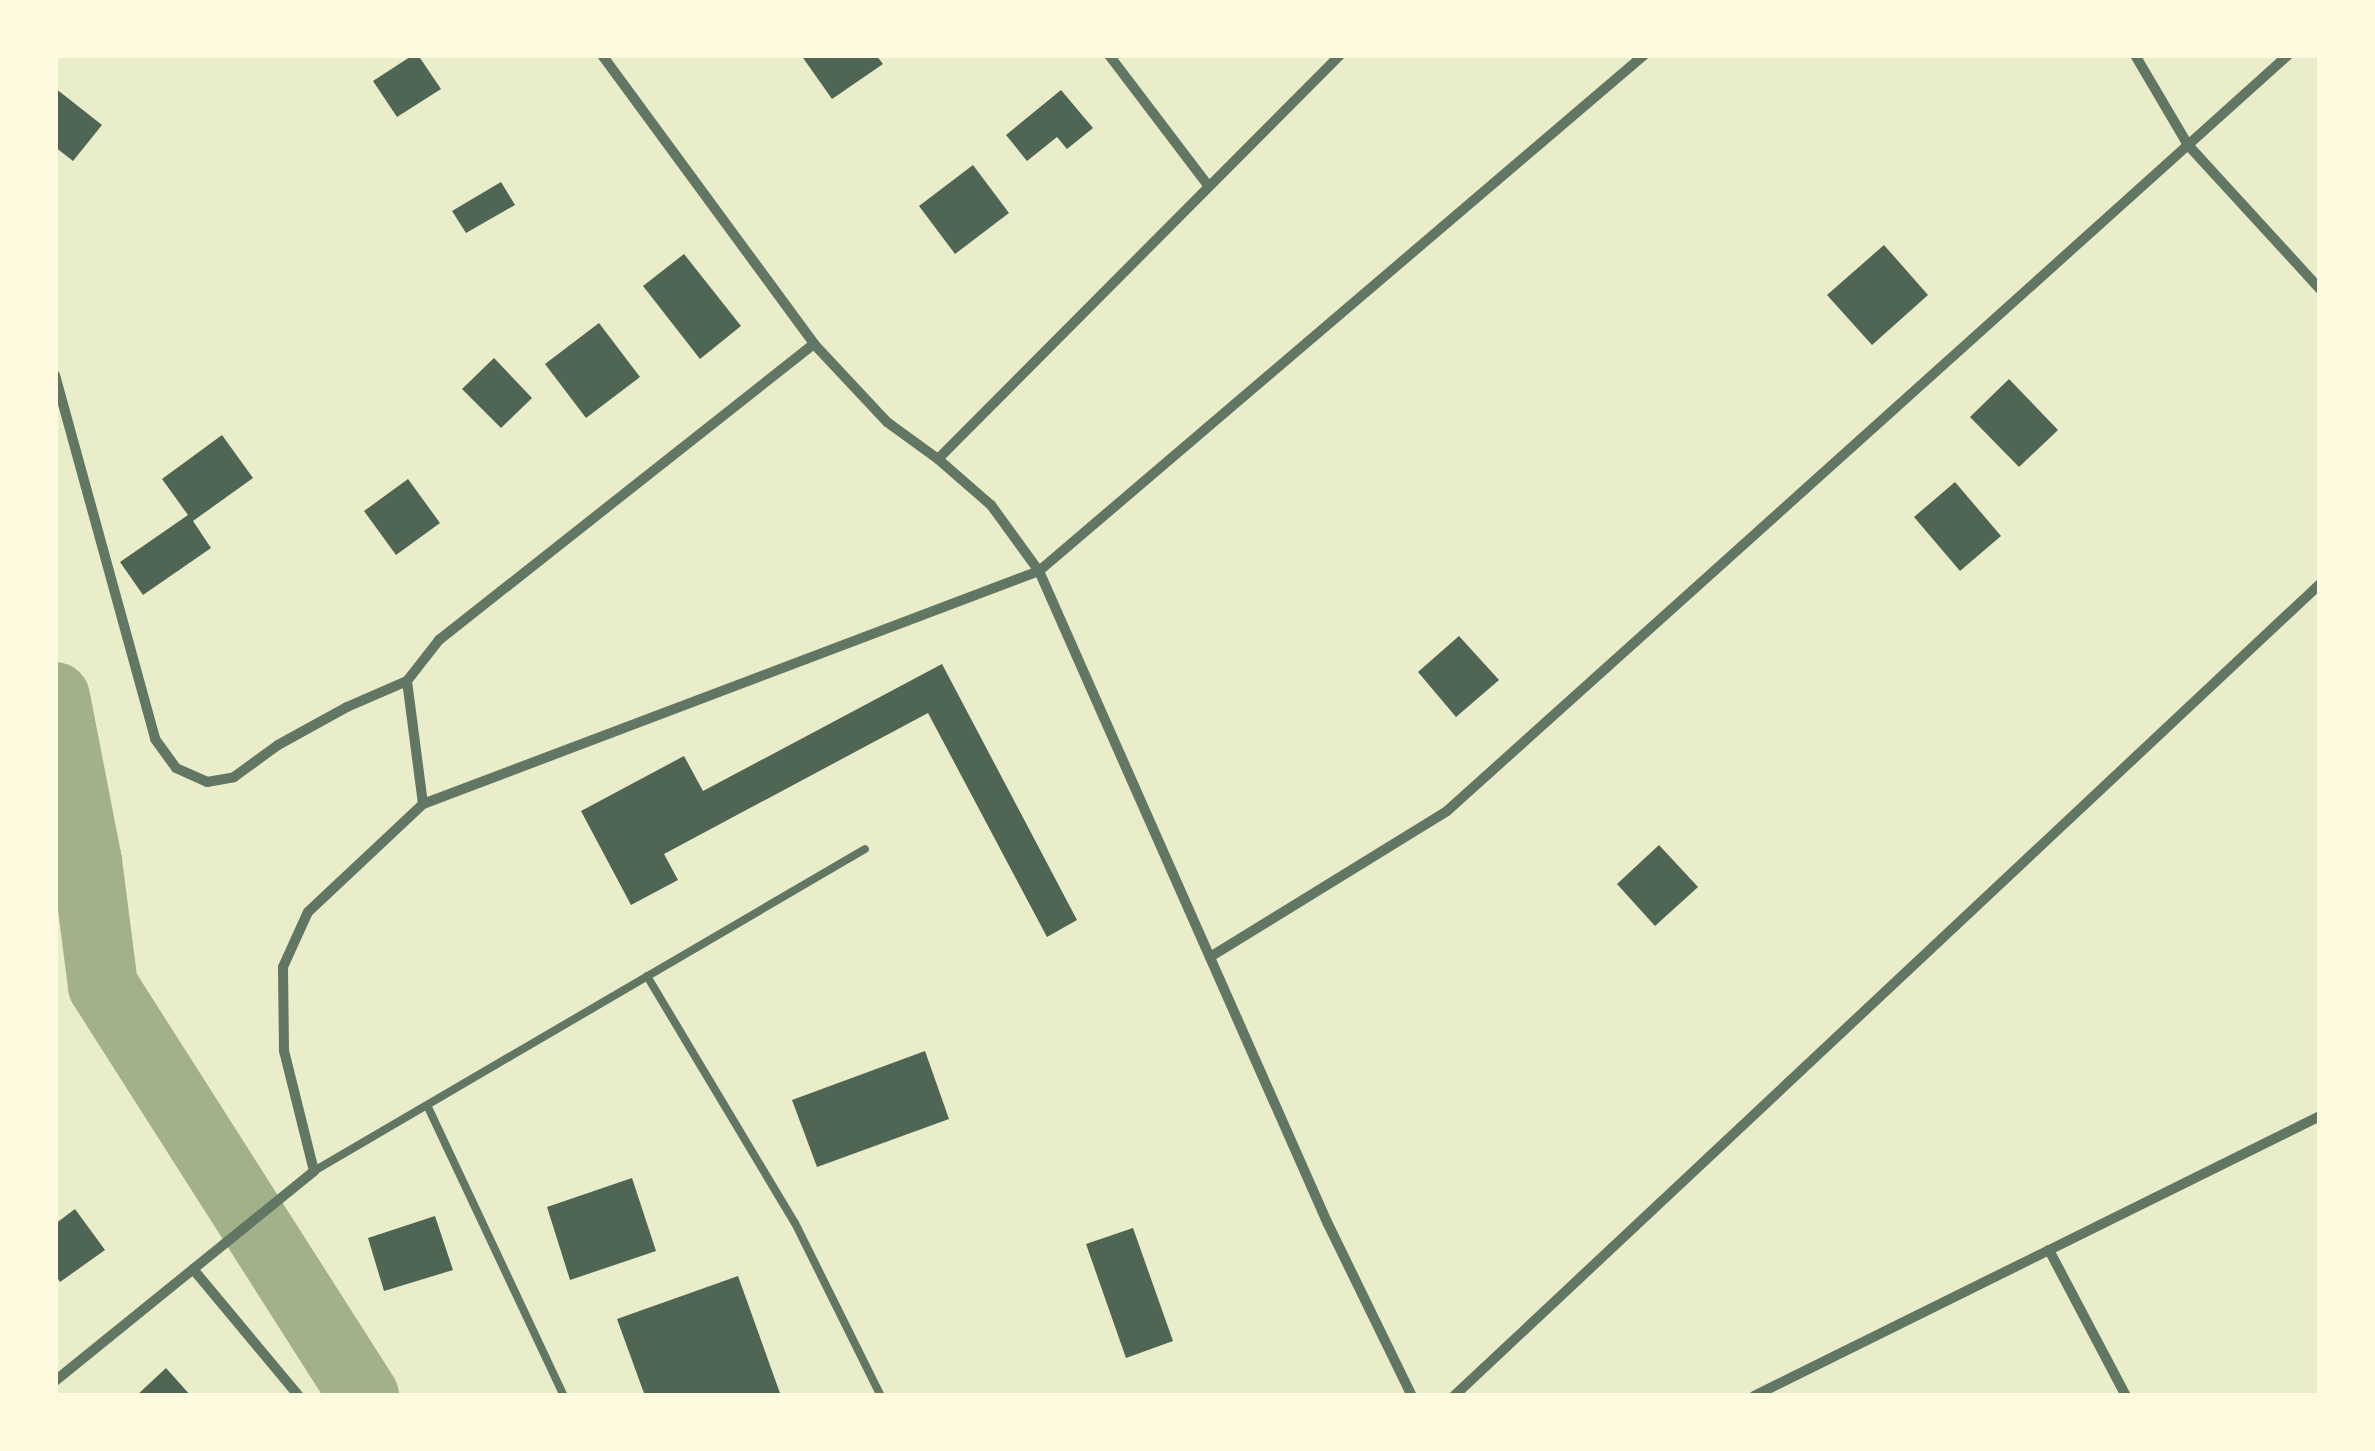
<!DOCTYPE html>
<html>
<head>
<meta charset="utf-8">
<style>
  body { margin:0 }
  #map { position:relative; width:2375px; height:1451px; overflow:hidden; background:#e9edc9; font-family:"DM Sans",sans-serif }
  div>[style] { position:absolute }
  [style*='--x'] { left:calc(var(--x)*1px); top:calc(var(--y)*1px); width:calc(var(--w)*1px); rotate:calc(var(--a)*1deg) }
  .river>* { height:70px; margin:-35px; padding:0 35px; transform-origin:35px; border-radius:35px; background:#a3b18a }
  .building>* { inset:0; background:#4f6655 }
  .service>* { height:8px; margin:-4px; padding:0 4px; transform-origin:4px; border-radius:4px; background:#617663 }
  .minor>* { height:10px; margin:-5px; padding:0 5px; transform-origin:5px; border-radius:5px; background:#617663 }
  span { translate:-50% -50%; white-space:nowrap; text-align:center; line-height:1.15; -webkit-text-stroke:8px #fefae0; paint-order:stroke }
  .frame { position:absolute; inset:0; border:58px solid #fefae0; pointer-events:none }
</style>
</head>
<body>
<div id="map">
  <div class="river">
    <i style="--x:55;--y:697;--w:167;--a:79"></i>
    <i style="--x:87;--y:861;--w:126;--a:82.7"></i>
    <i style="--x:103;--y:986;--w:486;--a:57.5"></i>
  </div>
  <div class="building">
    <i style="clip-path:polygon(413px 55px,418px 55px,441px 89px,397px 117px,373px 81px)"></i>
    <i style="clip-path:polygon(801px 55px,876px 55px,883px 64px,832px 99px)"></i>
    <i style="clip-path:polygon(55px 88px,102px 125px,73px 161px,55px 147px)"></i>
    <i style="clip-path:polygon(1061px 90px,1093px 128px,1067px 149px,1057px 137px,1027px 161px,1006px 135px)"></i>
    <i style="clip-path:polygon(973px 165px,1009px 213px,955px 254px,919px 206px)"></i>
    <i style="clip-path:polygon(501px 182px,515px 205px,466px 233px,452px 211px)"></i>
    <i style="clip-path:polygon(1884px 245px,1928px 295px,1872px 345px,1827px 295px)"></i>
    <i style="clip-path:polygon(684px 254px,741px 326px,700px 359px,643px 286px)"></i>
    <i style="clip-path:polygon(599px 323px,640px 377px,586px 418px,545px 364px)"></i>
    <i style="clip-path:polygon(494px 358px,532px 398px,501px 428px,462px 389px)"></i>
    <i style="clip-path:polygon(2009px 379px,2058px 430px,2019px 467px,1970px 417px)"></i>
    <i style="clip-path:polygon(222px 435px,253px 478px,193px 521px,211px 548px,143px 595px,120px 562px,188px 515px,162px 479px)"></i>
    <i style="clip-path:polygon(408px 479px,440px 523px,396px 555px,364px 511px)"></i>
    <i style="clip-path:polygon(1955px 482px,2001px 536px,1960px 571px,1914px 517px)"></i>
    <i style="clip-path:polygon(1459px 636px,1499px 680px,1456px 717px,1418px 672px)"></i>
    <i style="clip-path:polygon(942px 664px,1077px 920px,1047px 937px,928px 713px,664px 854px,678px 880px,631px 905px,581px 811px,684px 756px,703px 791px)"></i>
    <i style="clip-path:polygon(1659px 845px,1698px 887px,1655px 926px,1617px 884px)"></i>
    <i style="clip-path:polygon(925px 1051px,949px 1119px,817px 1167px,792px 1100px)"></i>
    <i style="clip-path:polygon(632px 1178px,656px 1251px,570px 1280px,547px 1207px)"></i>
    <i style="clip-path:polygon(75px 1209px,105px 1250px,60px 1282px,55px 1274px,55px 1224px)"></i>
    <i style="clip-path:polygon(435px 1216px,453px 1270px,384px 1291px,368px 1238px)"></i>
    <i style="clip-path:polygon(1133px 1228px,1173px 1341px,1126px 1358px,1086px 1244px)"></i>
    <i style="clip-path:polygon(738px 1276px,781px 1396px,645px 1396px,617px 1319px)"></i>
    <i style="clip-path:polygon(166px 1368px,191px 1396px,136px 1396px)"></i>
  </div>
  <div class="service">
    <i style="--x:647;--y:976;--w:288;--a:59.1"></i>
    <i style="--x:795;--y:1223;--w:193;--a:63.6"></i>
    <i style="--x:427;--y:1105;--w:322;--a:64.8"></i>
    <i style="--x:314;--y:1171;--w:638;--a:-30.3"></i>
  </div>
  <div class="minor">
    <i style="--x:602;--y:55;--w:358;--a:53.7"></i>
    <i style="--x:1109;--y:55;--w:162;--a:52.8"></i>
    <i style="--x:2135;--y:55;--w:104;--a:59.5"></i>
    <i style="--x:2188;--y:145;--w:195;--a:47.5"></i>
    <i style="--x:55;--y:375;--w:377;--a:74.6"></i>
    <i style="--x:155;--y:739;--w:36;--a:54"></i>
    <i style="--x:176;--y:768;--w:34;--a:24"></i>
    <i style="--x:207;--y:782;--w:27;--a:-10"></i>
    <i style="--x:234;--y:777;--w:54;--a:-36"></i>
    <i style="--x:278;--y:745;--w:79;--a:-28.8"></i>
    <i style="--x:347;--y:707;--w:65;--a:-23.4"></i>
    <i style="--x:938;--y:459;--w:70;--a:41"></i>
    <i style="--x:991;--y:505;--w:82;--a:54"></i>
    <i style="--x:1039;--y:571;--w:714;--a:66.13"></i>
    <i style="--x:1328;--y:1224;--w:191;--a:64"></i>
    <i style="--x:423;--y:804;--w:659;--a:-20.72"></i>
    <i style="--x:1039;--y:571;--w:795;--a:-40.46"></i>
    <i style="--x:1210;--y:957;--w:278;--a:-31.6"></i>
    <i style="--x:1447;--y:811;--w:1131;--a:-41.95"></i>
    <i style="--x:2049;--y:1250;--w:165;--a:62.2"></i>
    <i style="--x:193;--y:1269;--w:165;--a:50.2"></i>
    <i style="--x:55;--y:1381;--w:333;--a:-39"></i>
    <i style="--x:314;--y:1171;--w:124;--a:-104"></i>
    <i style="--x:284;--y:1051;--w:84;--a:-90.7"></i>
    <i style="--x:283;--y:967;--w:60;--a:-65.6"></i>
    <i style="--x:308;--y:912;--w:158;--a:-43.2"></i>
    <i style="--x:423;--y:804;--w:124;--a:-97.4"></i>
    <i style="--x:407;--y:681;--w:52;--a:-52"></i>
    <i style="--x:439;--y:640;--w:478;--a:-38.3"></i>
    <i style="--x:814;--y:344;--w:107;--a:46.9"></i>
    <i style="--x:887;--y:422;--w:63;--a:36"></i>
    <i style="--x:938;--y:459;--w:570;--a:-45.14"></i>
    <i style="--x:1454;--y:1396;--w:1187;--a:-43.16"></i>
    <i style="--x:1754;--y:1396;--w:631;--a:-26.32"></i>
  </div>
  <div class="frame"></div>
</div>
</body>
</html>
